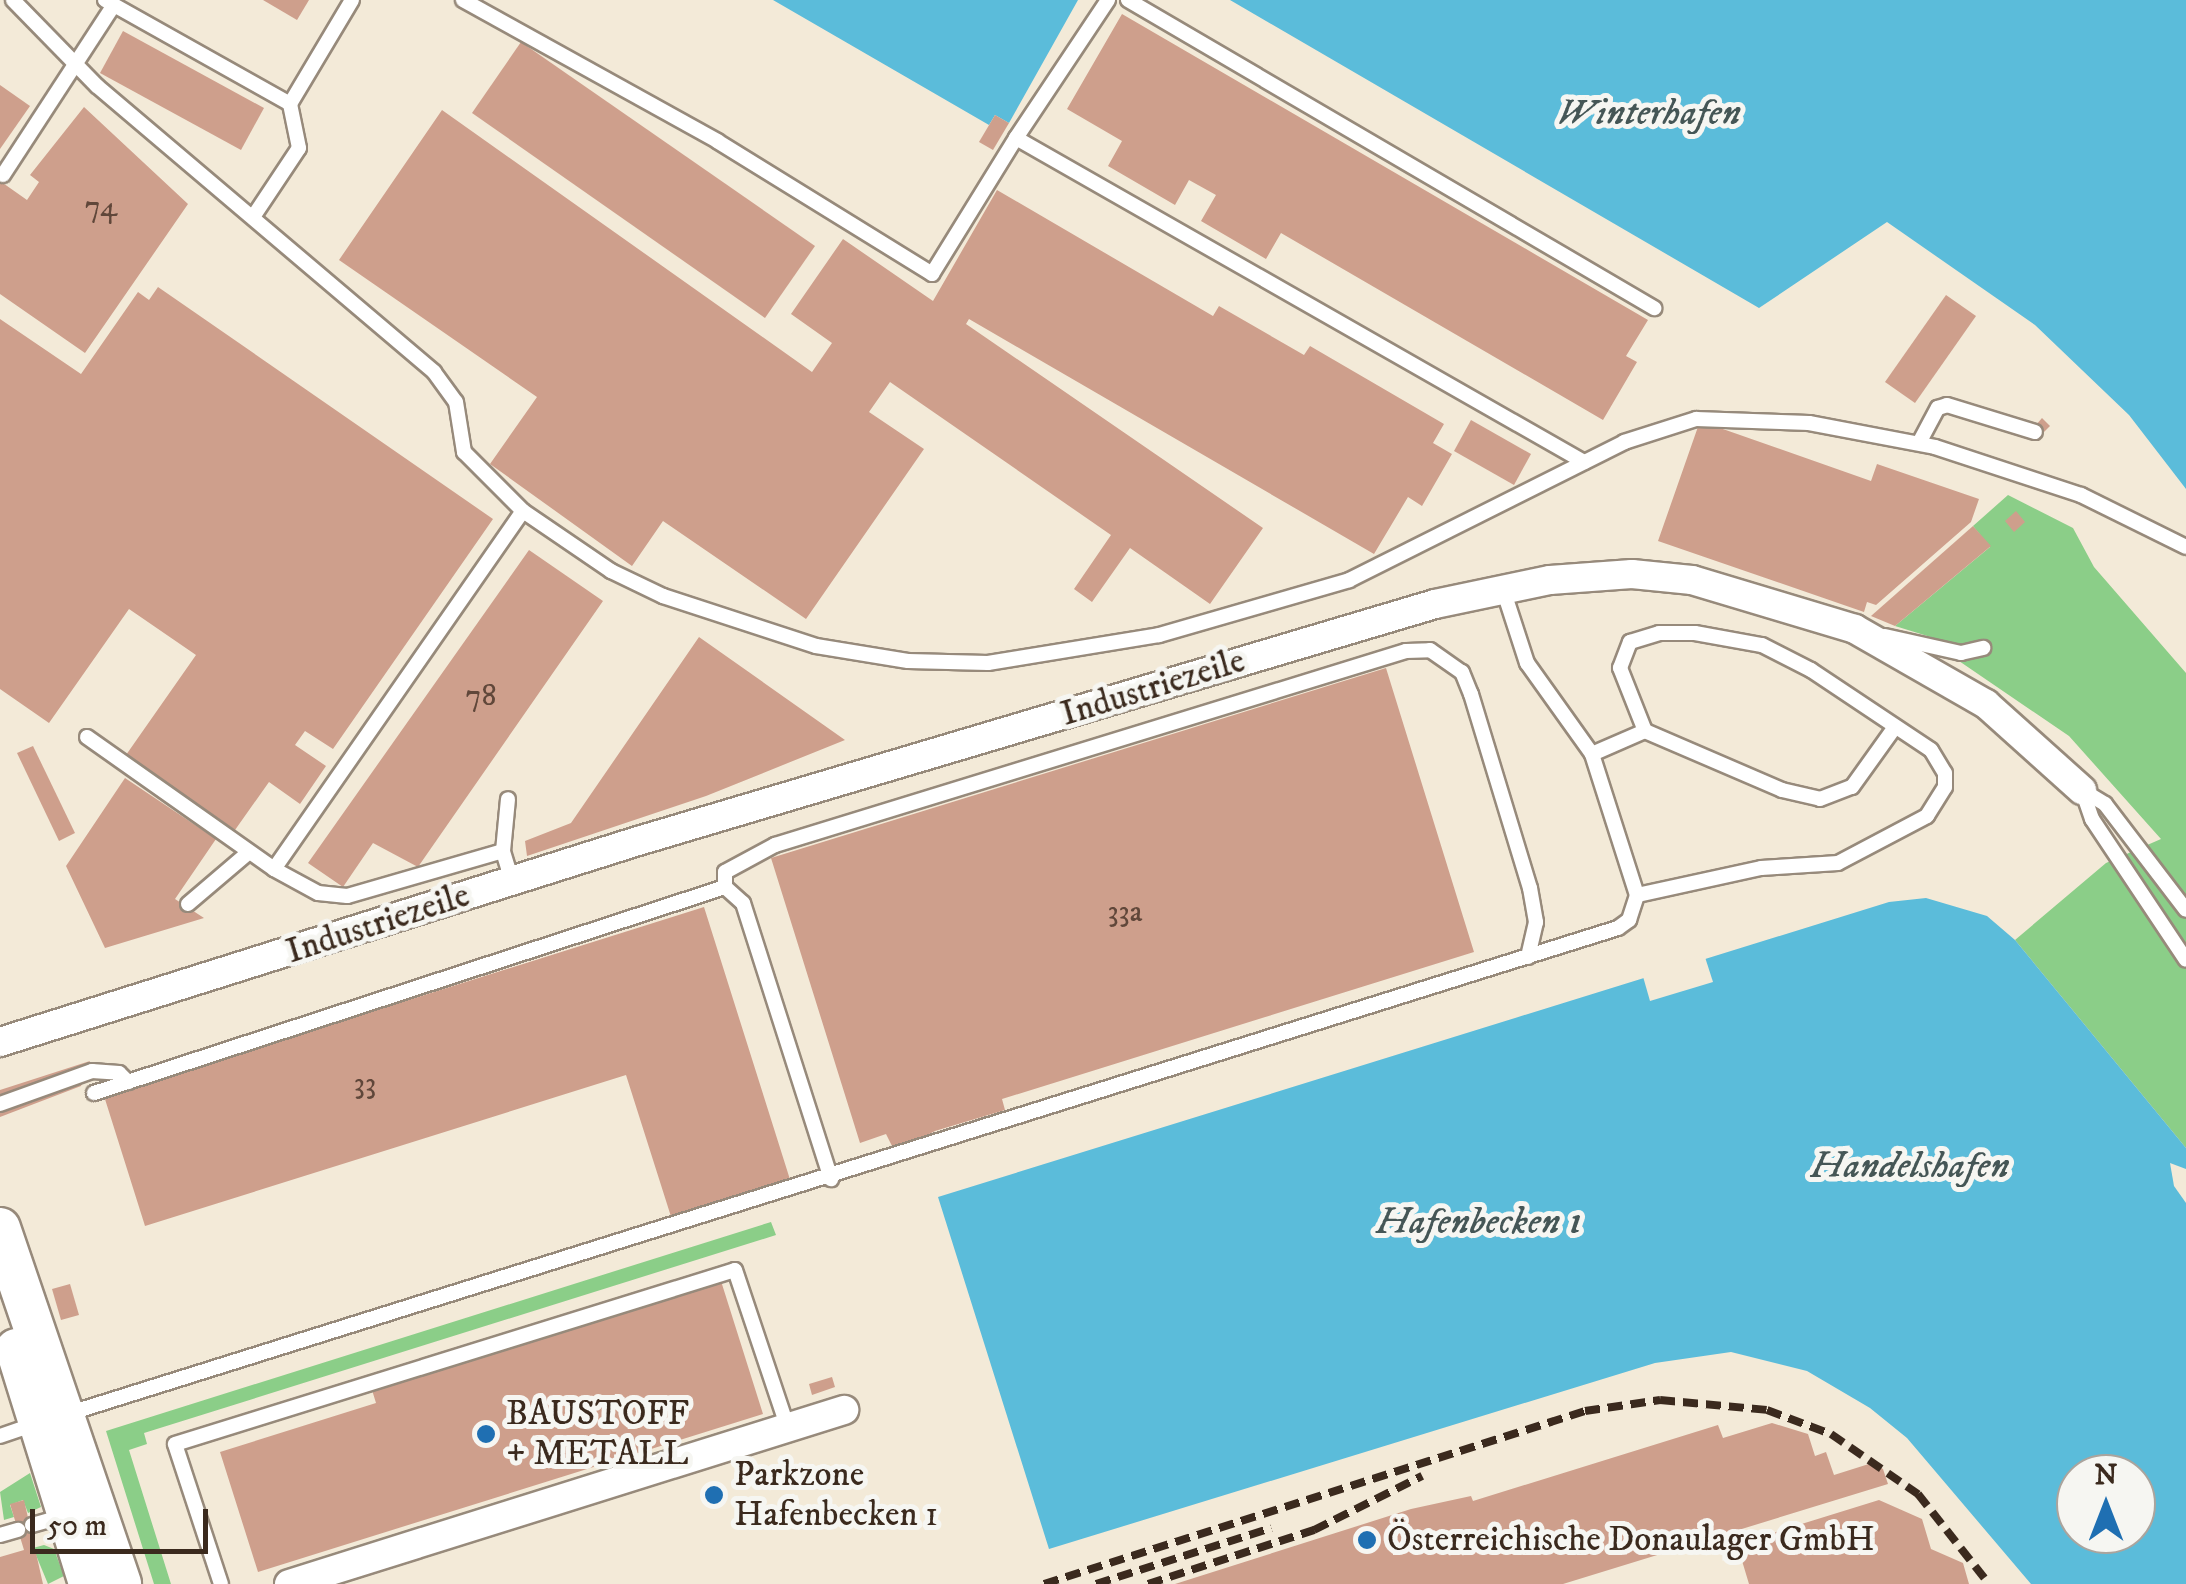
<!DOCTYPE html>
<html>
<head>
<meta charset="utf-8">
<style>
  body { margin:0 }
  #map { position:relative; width:2186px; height:1584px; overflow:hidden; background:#f3ead8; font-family:"IM FELL DW Pica",serif }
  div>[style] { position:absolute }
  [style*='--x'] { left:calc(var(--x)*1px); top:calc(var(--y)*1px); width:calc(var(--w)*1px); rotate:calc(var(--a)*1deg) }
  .green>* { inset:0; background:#8bce88 }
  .water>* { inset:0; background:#5bbcda }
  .pier>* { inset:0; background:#f3ead8 }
  .building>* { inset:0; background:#ce9f8c }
  .roads { filter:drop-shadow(2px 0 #978a7b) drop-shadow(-2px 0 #978a7b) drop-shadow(0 2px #978a7b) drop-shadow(0 -2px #978a7b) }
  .service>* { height:14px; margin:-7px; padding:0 7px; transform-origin:7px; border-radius:7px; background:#fff }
  .minor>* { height:28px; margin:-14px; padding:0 14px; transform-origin:14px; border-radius:14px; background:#fff }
  .secondary>* { height:40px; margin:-20px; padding:0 20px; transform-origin:20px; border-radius:20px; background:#fff }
  .rail>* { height:8px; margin-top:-4px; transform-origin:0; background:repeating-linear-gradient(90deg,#3b2a1e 0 15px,transparent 0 23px) }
  .dots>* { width:28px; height:28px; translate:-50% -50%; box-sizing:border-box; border:5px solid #f6f6f2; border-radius:50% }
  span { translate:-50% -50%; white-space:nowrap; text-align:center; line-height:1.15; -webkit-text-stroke:10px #f6f6f2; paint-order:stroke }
  .number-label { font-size:30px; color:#60473a }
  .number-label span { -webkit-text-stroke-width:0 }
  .street-label { font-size:35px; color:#3b2a1e }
  .poi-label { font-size:35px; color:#3b2a1e }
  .left { translate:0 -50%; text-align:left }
  .water-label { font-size:38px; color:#455656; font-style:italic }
  .north { position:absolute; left:2056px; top:1454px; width:100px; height:100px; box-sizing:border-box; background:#f6f6f2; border:2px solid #aba49d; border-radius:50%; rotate:0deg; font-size:28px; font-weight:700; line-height:40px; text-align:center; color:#3b2a1e }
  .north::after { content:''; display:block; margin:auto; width:35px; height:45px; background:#1f6fb2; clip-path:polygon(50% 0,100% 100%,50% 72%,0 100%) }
  .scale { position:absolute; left:30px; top:1509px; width:178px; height:45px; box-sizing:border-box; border:5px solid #3b2a1e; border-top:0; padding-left:12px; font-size:30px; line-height:35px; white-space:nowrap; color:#3b2a1e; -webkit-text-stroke:8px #f6f6f2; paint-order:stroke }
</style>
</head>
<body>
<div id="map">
  <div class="green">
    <i style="clip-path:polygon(2008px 495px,2073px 528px,2094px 567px,2186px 673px,2186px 1148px,2015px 940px,2106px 863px,2161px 839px,2069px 736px,1959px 661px,1963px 647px,1895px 626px,1990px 547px,1973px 526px)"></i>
    <i style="clip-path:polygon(771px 1222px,776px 1235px,144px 1433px,147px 1444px,129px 1450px,171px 1584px,154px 1584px,106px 1431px)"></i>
    <i style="clip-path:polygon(30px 1473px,41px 1507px,28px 1513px,23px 1500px,10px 1505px,14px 1517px,4px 1520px,0 1492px)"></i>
    <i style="clip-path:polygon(44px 1545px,54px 1549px,64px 1576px,48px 1584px,33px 1548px)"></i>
  </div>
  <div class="water">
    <i style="clip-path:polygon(773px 0,1078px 0,1009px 123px,995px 115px,989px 125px)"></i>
    <i style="clip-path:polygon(1230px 0,2186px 0,2186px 489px,2129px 415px,2035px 325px,1887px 222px,1759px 308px)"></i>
    <i style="clip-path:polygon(evenodd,1926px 898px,1987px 916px,2015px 940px,2186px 1148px,2186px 1584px,2031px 1584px,1907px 1438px,1870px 1408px,1807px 1371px,1731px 1352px,1655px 1363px,1049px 1549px,938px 1197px,1889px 902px,1926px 898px,2076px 1474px,2136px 1474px,2136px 1534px,2076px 1534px,2076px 1474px)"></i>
  </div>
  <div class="pier">
    <i style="clip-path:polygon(1704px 954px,1713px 982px,1650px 1001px,1642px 973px)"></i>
    <i style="clip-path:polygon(2170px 1163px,2186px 1169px,2186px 1203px,2174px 1186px)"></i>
  </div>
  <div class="building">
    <i style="clip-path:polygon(263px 0,309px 0,297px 20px)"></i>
    <i style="clip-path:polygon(1122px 14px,1648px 320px,1626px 356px,1637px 362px,1603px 420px,1281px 233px,1266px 259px,1201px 221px,1216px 195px,1189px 180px,1175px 205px,1108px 166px,1122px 141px,1067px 109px)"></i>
    <i style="clip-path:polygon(123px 31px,264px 108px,241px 150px,100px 73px)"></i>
    <i style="clip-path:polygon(521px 42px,815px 246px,765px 318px,472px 113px)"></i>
    <i style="clip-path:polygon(0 85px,30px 106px,0 149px)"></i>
    <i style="clip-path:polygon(84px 107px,188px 204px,85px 353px,0 294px,0 181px,27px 200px,39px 182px,30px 175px)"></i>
    <i style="clip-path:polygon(442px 110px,812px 372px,832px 343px,791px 314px,843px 239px,933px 301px,997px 190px,1213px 316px,1219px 306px,1304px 355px,1310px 346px,1444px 424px,1433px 443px,1452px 454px,1422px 506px,1408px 497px,1374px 554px,969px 319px,966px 324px,1263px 528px,1210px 604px,1130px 548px,1092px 602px,1074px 589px,1111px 535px,890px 382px,869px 412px,924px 449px,806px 619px,663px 521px,632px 566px,490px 464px,537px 397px,339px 260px)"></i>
    <i style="clip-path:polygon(995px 115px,1009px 123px,993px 150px,979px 142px)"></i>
    <i style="clip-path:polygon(158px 287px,493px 519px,333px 749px,305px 731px,295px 745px,326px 766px,300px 804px,269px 782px,235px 830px,126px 755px,196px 655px,129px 609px,49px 723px,0 689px,0 319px,81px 374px,138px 292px,149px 300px)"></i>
    <i style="clip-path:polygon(1946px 295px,1976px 316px,1915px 403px,1885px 382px)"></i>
    <i style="clip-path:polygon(2042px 418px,2050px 426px,2044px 432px,2036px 425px)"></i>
    <i style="clip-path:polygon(1471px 420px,1531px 454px,1514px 485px,1454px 451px)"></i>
    <i style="clip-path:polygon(1700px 421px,1871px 481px,1877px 464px,1979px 499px,1971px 522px,1876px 605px,1867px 602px,1864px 612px,1658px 541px)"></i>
    <i style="clip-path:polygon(2016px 511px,2025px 522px,2014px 532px,2005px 521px)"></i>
    <i style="clip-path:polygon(1973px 526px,1991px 546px,1895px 626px,1871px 616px)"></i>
    <i style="clip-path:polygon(529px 550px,603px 601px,418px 867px,373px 843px,343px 887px,308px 863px)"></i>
    <i style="clip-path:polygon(699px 637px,845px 740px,706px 796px,527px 856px,525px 841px,571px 823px)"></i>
    <i style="clip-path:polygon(1386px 668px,1474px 952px,1002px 1099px,1005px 1110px,935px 1131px,895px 1152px,886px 1134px,860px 1143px,771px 858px)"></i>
    <i style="clip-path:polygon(33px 746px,75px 833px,59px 841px,17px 753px)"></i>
    <i style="clip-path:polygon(125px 778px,216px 839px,175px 899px,204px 918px,105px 948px,66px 866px)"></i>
    <i style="clip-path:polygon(704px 907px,793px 1189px,674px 1226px,626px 1075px,145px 1226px,104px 1096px)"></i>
    <i style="clip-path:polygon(90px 1061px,81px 1086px,0 1117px,0 1090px)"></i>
    <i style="clip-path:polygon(721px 1281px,763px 1414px,258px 1572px,220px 1452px,376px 1403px,372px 1390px)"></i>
    <i style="clip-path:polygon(70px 1284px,79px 1315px,61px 1320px,52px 1289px)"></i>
    <i style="clip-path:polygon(832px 1377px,835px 1387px,812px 1395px,809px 1384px)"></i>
    <i style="clip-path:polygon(1772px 1423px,1808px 1434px,1815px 1456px,1826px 1452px,1834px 1475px,1872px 1463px,1883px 1469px,1888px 1484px,1563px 1584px,1175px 1584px,1411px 1509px,1471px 1496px,1473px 1501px,1718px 1425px,1723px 1438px)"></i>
    <i style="clip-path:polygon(24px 1500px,43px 1584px,0 1584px,0 1557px,24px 1550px,10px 1504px)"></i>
    <i style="clip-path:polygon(1879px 1500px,1922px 1519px,1931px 1549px,1963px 1563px,1969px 1584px,1749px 1584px,1737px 1544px)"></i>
  </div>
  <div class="roads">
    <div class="service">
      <i style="--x:13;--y:0;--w:120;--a:45.7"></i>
      <i style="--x:97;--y:86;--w:442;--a:40.3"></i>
      <i style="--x:434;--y:372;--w:37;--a:54"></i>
      <i style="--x:456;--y:402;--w:51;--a:80.9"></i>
      <i style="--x:464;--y:452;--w:83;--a:45"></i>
      <i style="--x:523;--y:511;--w:107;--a:34.3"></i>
      <i style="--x:611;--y:571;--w:58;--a:25.7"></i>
      <i style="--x:663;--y:596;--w:161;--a:18.1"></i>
      <i style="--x:816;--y:646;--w:93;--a:9.3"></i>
      <i style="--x:908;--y:661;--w:80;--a:1.4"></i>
      <i style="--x:988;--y:663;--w:173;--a:-9.3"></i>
      <i style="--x:1159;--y:635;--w:198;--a:-16.1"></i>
      <i style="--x:1349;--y:580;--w:308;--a:-26.6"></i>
      <i style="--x:1624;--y:442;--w:76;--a:-17.7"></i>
      <i style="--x:1696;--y:419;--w:113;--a:2"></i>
      <i style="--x:1809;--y:423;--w:128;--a:10.8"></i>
      <i style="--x:1935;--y:447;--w:154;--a:18.2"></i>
      <i style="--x:2081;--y:495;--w:117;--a:26.3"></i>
      <i style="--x:105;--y:0;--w:212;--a:29.3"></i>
      <i style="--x:290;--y:104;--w:45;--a:78.4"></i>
      <i style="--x:299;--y:148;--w:83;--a:123.7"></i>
      <i style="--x:463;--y:0;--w:291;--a:29"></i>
      <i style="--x:717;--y:141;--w:253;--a:31.7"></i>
      <i style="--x:932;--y:274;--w:160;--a:-58.3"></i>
      <i style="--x:1016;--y:138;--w:654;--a:29.7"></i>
      <i style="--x:1128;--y:0;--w:610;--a:30.35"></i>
      <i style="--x:290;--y:104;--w:121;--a:-59.2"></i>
      <i style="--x:1016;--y:138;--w:166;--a:-56.3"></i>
      <i style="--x:3;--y:175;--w:202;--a:-56.9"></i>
      <i style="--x:1919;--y:443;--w:40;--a:-62"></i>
      <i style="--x:1938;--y:408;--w:9;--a:-18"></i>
      <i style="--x:1947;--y:405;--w:92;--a:17.1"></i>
      <i style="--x:1885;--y:636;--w:78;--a:12.6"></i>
      <i style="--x:1961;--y:653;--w:23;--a:-13"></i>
      <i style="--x:1645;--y:731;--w:149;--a:23.3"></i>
      <i style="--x:1782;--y:790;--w:39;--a:13"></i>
      <i style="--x:1820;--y:799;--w:34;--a:-21"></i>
      <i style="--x:1852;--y:787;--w:74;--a:-54.4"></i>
      <i style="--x:87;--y:737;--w:229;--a:35.2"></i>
      <i style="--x:1592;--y:754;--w:58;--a:-23.5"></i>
      <i style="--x:1645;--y:731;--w:68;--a:-111.6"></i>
      <i style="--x:1620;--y:668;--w:28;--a:-69"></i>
      <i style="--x:1630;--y:642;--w:30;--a:-17"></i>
      <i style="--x:1659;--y:633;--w:36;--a:0"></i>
      <i style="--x:1695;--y:633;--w:68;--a:10.2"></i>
      <i style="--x:1762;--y:645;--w:55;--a:27"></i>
      <i style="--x:1811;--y:670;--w:144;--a:33.7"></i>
      <i style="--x:1931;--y:750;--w:27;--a:59"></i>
      <i style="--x:1945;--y:773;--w:14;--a:90"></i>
      <i style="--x:1945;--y:787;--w:34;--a:122"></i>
      <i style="--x:1927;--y:816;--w:101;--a:152.2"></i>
      <i style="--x:1838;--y:863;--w:77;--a:176.3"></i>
      <i style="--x:1761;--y:868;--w:127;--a:167.7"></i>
      <i style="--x:2082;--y:790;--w:31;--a:71"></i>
      <i style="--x:2092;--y:819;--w:169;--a:56.3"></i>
      <i style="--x:2082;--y:790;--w:27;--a:31"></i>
      <i style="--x:2105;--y:804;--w:133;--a:52.6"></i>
      <i style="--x:503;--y:851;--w:52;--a:-84.5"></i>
      <i style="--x:512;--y:881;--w:31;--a:-107"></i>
      <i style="--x:503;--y:851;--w:162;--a:163.9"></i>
      <i style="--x:347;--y:896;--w:29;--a:-174"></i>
      <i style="--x:318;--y:893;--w:50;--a:-151.4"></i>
      <i style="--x:274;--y:869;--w:436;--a:-55.2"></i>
      <i style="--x:725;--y:887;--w:15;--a:-90"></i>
      <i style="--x:725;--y:872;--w:57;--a:-28.4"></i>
      <i style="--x:775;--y:845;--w:660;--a:-17.09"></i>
      <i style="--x:1406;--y:651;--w:24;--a:-2"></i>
      <i style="--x:1430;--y:650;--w:39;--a:35"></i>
      <i style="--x:1462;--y:672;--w:24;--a:68"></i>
      <i style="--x:1471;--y:694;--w:203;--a:73.1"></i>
      <i style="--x:1530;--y:888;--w:35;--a:80"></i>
      <i style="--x:1536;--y:922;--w:36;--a:103"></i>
      <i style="--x:725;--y:887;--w:24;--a:42"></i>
      <i style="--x:743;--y:903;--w:290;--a:72.3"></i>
      <i style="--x:188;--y:904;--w:80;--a:-40.4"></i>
      <i style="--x:94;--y:1093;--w:664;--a:-18.08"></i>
      <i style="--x:0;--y:1104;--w:98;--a:-19.7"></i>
      <i style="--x:92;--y:1071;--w:27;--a:4"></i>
      <i style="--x:119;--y:1073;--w:13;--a:45"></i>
      <i style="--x:67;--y:1414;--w:1625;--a:-17.4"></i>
      <i style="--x:1618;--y:928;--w:14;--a:-36"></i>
      <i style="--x:1629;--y:920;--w:26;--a:-72"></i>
      <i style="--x:1637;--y:895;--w:148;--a:-107.7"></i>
      <i style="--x:1592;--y:754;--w:112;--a:-125.5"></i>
      <i style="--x:1527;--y:663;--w:78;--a:-108"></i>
      <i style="--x:0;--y:1436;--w:39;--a:-19"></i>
      <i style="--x:32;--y:1525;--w:33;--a:-16"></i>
      <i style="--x:0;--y:1535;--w:19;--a:-16"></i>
      <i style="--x:221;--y:1584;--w:147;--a:-108.2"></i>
      <i style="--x:175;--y:1444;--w:586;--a:-17.26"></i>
      <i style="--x:735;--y:1270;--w:167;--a:71.5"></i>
    </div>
    <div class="minor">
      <i style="--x:0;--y:1042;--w:669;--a:-17.49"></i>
      <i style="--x:638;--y:841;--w:831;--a:-16.56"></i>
      <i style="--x:1435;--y:604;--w:117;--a:-11.8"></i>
      <i style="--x:1550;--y:580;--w:82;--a:-4.2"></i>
      <i style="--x:1632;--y:574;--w:60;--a:5.7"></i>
      <i style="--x:1692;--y:580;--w:170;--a:16.7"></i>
      <i style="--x:1855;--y:629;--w:151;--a:29.8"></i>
      <i style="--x:1986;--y:704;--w:129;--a:41.9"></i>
      <i style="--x:289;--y:1584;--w:582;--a:-17.41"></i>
    </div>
    <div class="secondary">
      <i style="--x:0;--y:1228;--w:376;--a:71.2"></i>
      <i style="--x:16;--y:1349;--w:246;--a:72.7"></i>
    </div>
  </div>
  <div class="rail">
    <i style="--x:1044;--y:1584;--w:568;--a:-17.73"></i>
    <i style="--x:1585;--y:1411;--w:76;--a:-8.3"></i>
    <i style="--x:1660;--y:1400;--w:107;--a:5.3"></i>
    <i style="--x:1767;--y:1410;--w:68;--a:20.6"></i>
    <i style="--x:1831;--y:1434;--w:106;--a:34.6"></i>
    <i style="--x:1918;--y:1494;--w:115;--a:51.7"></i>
    <i style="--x:1096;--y:1584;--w:184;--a:-17.7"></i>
    <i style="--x:1148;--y:1584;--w:175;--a:-18"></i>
    <i style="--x:1314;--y:1530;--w:121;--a:-26.6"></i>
  </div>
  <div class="dots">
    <i style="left:486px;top:1434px;background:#1f6fb2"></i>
    <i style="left:714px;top:1495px;background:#1f6fb2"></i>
    <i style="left:1367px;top:1540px;background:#1f6fb2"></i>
  </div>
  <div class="number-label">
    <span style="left:101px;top:208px">74</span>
    <span style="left:481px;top:697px">78</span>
    <span style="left:1125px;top:913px">33a</span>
    <span style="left:365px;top:1085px">33</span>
  </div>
  <div class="street-label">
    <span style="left:1153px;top:688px;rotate:-17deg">Industriezeile</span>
    <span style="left:378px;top:924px;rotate:-18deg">Industriezeile</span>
  </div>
  <div class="poi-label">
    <span class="left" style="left:506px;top:1434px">BAUSTOFF<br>+ METALL</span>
    <span class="left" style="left:734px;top:1495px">Parkzone<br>Hafenbecken 1</span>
    <span class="left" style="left:1387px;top:1540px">Österreichische Donaulager GmbH</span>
  </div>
  <div class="water-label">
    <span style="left:1649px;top:114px">Winterhafen</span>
    <span style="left:1910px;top:1167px">Handelshafen</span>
    <span style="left:1479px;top:1223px">Hafenbecken 1</span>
  </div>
  <div class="north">N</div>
  <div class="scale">50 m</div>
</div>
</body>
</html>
